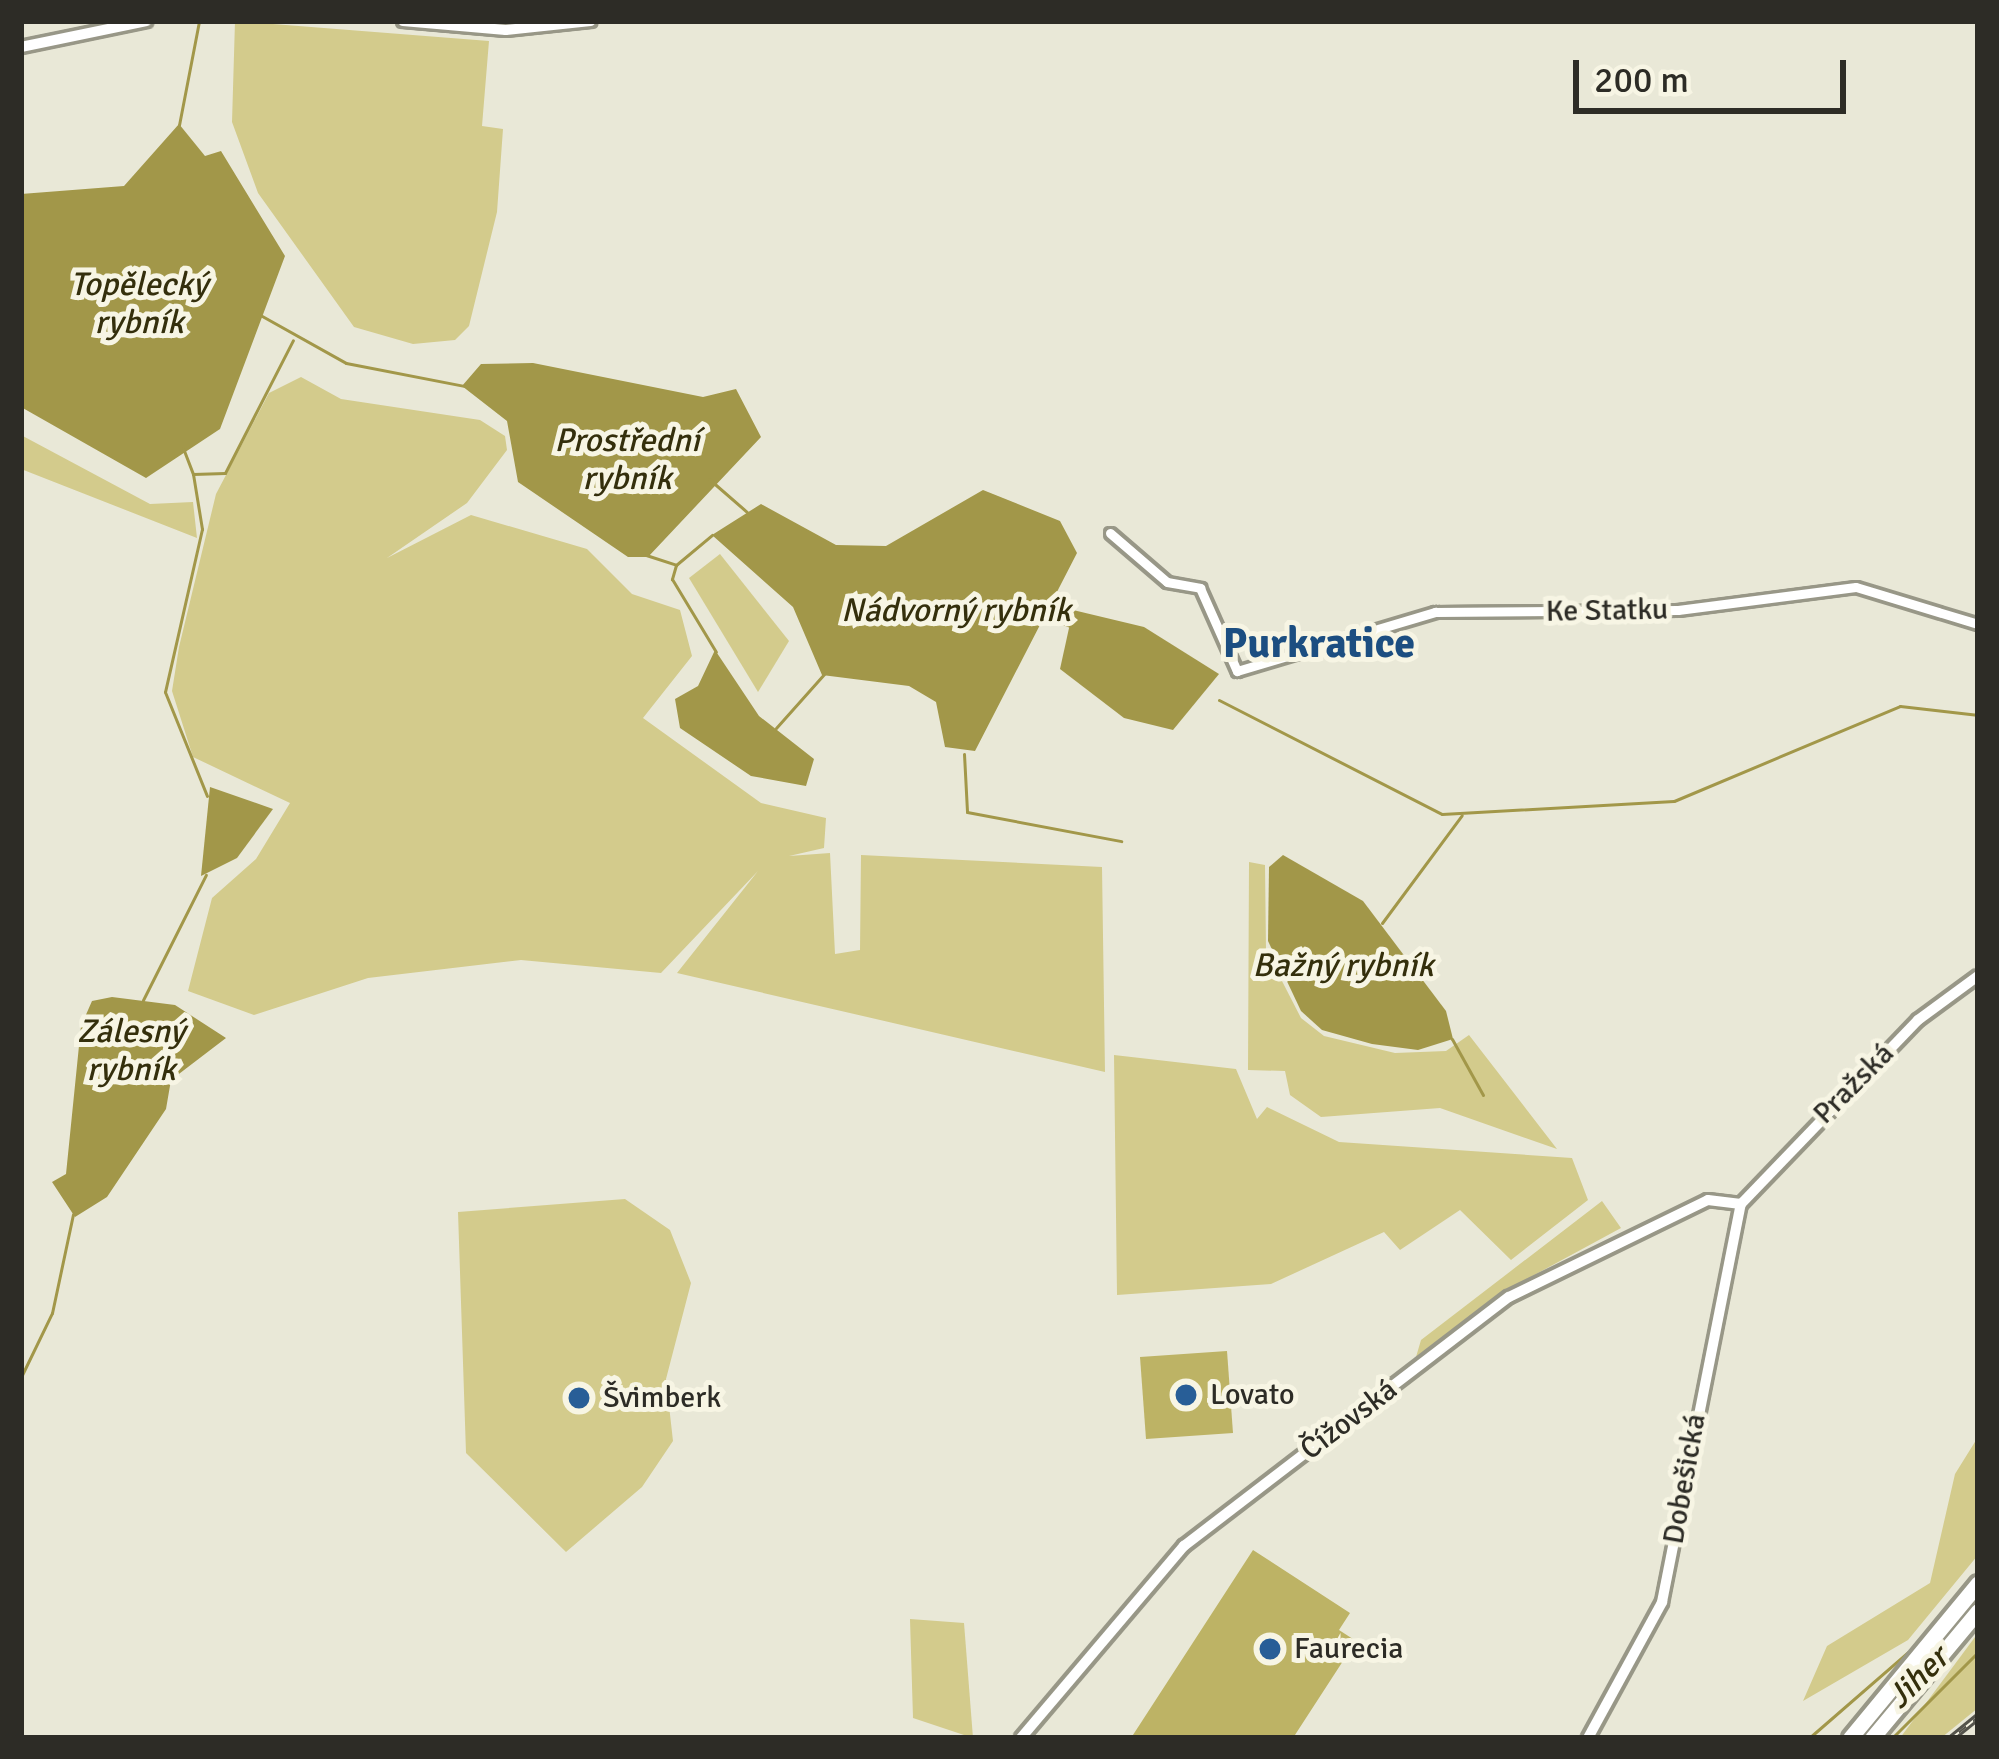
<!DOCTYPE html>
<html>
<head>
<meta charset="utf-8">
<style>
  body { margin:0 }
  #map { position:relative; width:1999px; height:1759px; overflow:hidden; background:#e9e8d7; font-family:Signika,sans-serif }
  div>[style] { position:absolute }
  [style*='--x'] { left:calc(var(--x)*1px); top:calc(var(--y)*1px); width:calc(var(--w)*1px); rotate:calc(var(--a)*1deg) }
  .green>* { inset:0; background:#d3cb8c }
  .water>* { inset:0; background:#a29749 }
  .stream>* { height:3px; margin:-1.5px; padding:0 1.5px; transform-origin:1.5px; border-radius:1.5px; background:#a29749 }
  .building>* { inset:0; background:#bdb365 }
  .roads { filter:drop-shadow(3px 0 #989787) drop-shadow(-3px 0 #989787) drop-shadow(0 3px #989787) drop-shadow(0 -3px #989787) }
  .minor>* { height:9px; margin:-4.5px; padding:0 4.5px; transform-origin:4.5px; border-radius:4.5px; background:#fff }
  .tertiary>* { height:10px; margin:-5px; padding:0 5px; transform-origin:5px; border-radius:5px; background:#fff }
  .trunk>* { height:15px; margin:-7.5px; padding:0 7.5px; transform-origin:7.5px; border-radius:7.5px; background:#fff }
  .rail>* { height:8px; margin-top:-4px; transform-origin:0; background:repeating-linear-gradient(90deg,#f7f5e4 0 9px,#54534b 0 18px); box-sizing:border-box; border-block:3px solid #54534b }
  .dots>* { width:33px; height:33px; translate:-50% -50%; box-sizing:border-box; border:6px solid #f7f5e4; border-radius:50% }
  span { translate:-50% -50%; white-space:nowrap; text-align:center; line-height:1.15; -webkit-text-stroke:10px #f7f5e4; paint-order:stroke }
  .street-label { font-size:30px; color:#2d2c26 }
  .poi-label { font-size:30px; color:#2d2c26 }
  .left { translate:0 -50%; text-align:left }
  .water-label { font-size:33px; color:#342f0c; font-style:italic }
  .district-label { font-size:42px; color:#1c4e81; font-weight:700 }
  .frame { position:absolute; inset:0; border:24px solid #2d2c26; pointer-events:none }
  .scale { position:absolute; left:1573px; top:60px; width:273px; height:54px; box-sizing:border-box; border:6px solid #2d2c26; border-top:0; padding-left:15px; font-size:36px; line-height:42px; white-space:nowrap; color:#2d2c26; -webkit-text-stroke:9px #f7f5e4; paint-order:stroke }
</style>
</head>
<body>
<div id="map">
  <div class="green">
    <i style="clip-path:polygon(235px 21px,489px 41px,482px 126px,503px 129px,497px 212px,469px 326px,455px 340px,413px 344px,354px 327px,258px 193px,232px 122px)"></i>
    <i style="clip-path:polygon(301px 377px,341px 399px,480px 420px,505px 436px,507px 450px,467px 503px,387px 558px,471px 515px,587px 549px,632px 594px,680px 610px,692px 656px,643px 718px,761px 803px,826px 818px,824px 848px,789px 856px,830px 853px,835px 954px,860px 950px,861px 855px,1102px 867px,1105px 1072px,677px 973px,758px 871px,661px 973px,521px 960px,368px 978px,254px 1015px,188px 991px,212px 898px,256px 859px,290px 803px,193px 757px,172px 691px,179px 647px,216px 494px,269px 393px)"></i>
    <i style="clip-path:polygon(21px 435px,150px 504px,193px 502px,197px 538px,21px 469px)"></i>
    <i style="clip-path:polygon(720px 554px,789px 641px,758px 692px,689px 578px)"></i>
    <i style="clip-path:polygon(1249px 862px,1265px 865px,1266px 950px,1301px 1018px,1324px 1036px,1395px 1053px,1446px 1051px,1469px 1035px,1557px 1149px,1440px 1108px,1321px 1117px,1290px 1095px,1285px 1071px,1248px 1070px)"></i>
    <i style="clip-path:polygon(1114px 1055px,1236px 1069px,1257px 1119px,1267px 1107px,1339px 1142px,1572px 1158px,1588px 1200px,1511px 1260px,1460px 1210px,1400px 1250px,1384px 1232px,1271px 1284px,1117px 1295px)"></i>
    <i style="clip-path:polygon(625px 1199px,670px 1230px,691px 1283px,666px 1379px,673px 1441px,642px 1487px,566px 1552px,466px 1453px,458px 1212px)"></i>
    <i style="clip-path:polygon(1602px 1201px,1621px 1228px,1501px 1293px,1416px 1357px,1421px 1340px)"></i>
    <i style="clip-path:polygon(1978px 1437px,1978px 1555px,1908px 1640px,1803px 1701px,1827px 1646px,1930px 1583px,1955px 1474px)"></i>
    <i style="clip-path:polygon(910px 1619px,964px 1623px,973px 1738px,913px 1718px)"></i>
    <i style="clip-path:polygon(1978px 1633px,1978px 1708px,1941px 1738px,1900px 1738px)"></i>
  </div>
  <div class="water">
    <i style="clip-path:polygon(179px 124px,205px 156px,221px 151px,285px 256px,220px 429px,146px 478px,21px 407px,21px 194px,124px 186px)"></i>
    <i style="clip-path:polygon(533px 363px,703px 397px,736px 389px,761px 437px,648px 557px,628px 557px,518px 482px,507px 421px,462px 386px,481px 364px)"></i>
    <i style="clip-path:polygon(983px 490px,1060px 521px,1077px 553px,975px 751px,945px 747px,936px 702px,909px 686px,822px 675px,793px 607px,712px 535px,761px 504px,836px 545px,886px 546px)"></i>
    <i style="clip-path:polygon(1073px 610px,1144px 627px,1219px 674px,1173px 730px,1124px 718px,1060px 669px)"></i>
    <i style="clip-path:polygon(715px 650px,759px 716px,814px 759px,806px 786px,751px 776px,680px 728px,675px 699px,698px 686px)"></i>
    <i style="clip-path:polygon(210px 787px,273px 809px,237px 858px,201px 876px)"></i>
    <i style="clip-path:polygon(1283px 855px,1363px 901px,1446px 1011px,1453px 1039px,1418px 1050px,1372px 1044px,1322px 1030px,1301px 1011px,1268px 941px,1269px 867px)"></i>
    <i style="clip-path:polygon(112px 997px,175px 1005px,226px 1038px,171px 1080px,166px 1109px,107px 1197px,75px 1217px,52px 1182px,66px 1174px,81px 1026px,92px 1001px)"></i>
  </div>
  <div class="stream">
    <i style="--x:179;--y:125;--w:106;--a:-79.1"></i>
    <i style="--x:262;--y:316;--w:96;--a:29.2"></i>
    <i style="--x:346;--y:363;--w:120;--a:11"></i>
    <i style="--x:183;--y:448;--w:28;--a:69"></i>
    <i style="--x:193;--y:474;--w:32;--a:-2"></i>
    <i style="--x:225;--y:473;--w:149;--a:-62.9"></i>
    <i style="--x:193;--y:474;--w:56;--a:80.7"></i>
    <i style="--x:202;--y:529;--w:167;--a:102.8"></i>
    <i style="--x:165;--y:692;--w:112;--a:68"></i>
    <i style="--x:709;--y:479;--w:50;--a:41"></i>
    <i style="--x:646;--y:555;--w:32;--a:18"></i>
    <i style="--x:676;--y:565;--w:47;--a:-39.8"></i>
    <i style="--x:676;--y:565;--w:15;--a:106"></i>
    <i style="--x:672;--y:579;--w:85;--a:58.9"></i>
    <i style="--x:1051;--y:618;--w:21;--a:23"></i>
    <i style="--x:1219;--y:700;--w:250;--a:27.1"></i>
    <i style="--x:1442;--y:814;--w:232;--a:-3.2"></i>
    <i style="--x:1674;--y:801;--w:245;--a:-22.8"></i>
    <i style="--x:1900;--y:706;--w:79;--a:6.6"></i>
    <i style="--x:776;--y:728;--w:74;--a:-48.3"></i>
    <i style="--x:964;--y:754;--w:58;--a:87"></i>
    <i style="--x:967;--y:812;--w:157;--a:10.7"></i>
    <i style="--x:1382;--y:923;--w:134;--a:-53.5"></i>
    <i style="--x:143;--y:1000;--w:140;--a:-63.3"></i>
    <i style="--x:1452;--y:1039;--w:64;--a:61"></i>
    <i style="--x:21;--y:1377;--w:71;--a:-64.2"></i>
    <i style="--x:52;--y:1313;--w:101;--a:-78"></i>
    <i style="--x:1809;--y:1738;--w:131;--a:-41"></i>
    <i style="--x:1892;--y:1738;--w:122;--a:-45"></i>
  </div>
  <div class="building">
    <i style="clip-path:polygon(1227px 1351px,1233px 1433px,1146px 1439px,1140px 1357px)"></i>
    <i style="clip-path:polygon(1253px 1550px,1350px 1613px,1339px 1630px,1356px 1641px,1293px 1738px,1131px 1738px)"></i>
  </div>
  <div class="roads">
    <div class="minor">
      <i style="--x:1110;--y:533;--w:75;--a:40.7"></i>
      <i style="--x:1167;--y:582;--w:34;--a:10"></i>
      <i style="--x:1200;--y:588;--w:91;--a:66"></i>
      <i style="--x:1237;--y:671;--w:207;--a:-16.6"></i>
      <i style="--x:1435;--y:612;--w:243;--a:-0.5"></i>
      <i style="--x:1678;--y:610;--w:179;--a:-7.4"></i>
      <i style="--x:1856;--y:587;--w:127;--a:16.9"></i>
    </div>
    <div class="tertiary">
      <i style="--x:403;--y:21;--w:103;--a:5"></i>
      <i style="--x:506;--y:30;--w:85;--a:-6"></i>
      <i style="--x:21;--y:47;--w:128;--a:-11.7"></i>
      <i style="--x:1021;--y:1738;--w:252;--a:-49.7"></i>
      <i style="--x:1184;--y:1546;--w:409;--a:-37.5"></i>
      <i style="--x:1509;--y:1297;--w:221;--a:-26"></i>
      <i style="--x:1708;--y:1200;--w:33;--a:7"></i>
      <i style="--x:1588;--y:1738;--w:155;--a:-61.4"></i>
      <i style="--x:1662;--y:1602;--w:406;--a:-78.8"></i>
      <i style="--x:1741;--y:1204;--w:255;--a:-46.1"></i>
      <i style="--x:1918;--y:1020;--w:74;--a:-36.3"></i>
    </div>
    <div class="trunk">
      <i style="--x:1850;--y:1738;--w:201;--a:-50.4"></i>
      <i style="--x:1872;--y:1738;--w:165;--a:-50.2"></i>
    </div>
  </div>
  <div class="rail">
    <i style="--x:1952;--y:1738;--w:33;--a:-39"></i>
  </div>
  <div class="dots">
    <i style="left:1186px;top:1395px;background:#285e97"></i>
    <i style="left:579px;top:1398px;background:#285e97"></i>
    <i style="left:1270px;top:1649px;background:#285e97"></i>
  </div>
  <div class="street-label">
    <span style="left:1607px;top:611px;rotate:-1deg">Ke Statku</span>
    <span style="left:1854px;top:1084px;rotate:-45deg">Pražská</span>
    <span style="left:1349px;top:1420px;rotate:-37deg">Čížovská</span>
    <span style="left:1685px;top:1479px;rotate:-80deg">Dobešická</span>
  </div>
  <div class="poi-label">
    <span class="left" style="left:1210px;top:1395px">Lovato</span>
    <span class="left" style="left:603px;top:1398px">Švimberk</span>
    <span class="left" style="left:1294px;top:1649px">Faurecia</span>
  </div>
  <div class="water-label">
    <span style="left:139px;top:304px">Topělecký<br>rybník</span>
    <span style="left:627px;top:460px">Prostřední<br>rybník</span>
    <span style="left:956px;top:611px">Nádvorný rybník</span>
    <span style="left:1343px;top:966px">Bažný rybník</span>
    <span style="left:131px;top:1051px">Zálesný<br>rybník</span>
    <span style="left:1918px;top:1678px;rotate:-45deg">Jiher</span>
  </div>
  <div class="district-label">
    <span style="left:1319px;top:644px">Purkratice</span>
  </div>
  <div class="frame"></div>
  <div class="scale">200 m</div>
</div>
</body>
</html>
